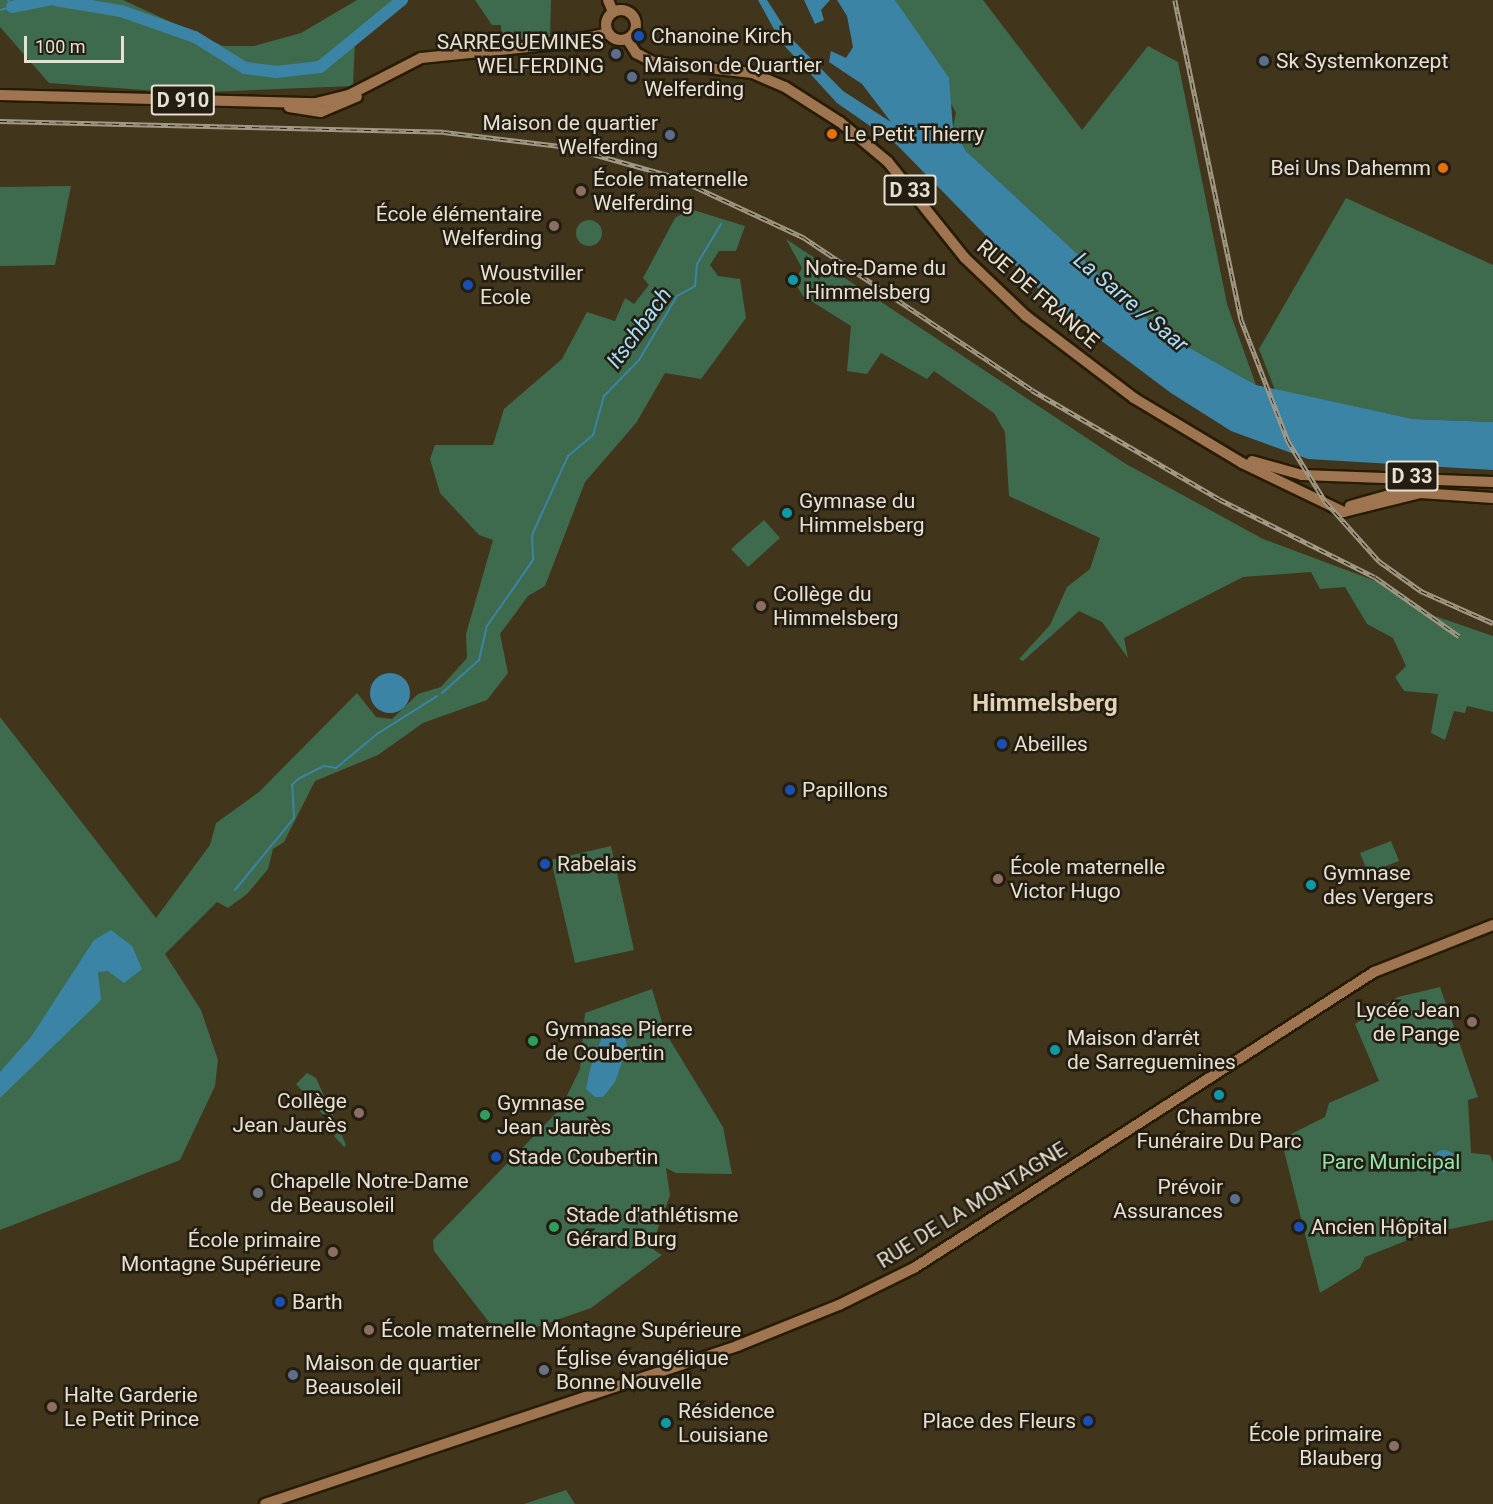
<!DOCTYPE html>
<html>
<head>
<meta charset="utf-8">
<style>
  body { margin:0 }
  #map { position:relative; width:1493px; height:1504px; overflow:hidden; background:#41351b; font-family:Roboto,sans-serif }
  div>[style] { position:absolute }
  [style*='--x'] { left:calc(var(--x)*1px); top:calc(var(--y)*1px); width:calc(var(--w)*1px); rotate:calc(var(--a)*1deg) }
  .green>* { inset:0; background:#3e6b4d }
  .round { border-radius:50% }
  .water>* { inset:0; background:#3b84a6 }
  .stream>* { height:2px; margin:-1px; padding:0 1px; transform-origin:1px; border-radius:1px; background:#3b84a6 }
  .river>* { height:12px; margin:-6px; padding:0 6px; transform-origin:6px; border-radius:6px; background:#3b84a6 }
  .roads { filter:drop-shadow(2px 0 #271c02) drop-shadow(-2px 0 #271c02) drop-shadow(0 2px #271c02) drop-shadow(0 -2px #271c02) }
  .primary>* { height:10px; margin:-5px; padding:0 5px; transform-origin:5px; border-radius:5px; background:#9f7551 }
  .primary>.ring { margin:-5px; padding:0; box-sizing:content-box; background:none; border:10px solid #9f7551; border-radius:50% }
  .rail>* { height:4.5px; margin-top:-2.25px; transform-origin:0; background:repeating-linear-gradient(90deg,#231d12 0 7px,#a29985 0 14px); box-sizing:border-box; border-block:2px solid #a29985 }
  .dots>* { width:16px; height:16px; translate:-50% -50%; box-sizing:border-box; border:3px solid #231d12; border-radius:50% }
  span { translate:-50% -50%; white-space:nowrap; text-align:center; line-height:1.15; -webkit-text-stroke:5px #231d12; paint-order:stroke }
  .shield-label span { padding:2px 4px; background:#231d12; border:2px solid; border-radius:4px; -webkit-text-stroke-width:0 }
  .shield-label { font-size:20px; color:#e8e1d1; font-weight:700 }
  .poi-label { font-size:21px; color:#e8e1d1 }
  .left { translate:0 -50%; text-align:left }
  .right { translate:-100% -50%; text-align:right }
  .street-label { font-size:21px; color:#e8e1d1 }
  .park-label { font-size:21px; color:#8fe7ac }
  .water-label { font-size:22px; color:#a6e0fd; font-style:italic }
  .quarter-label { font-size:24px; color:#e2d3b5; font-weight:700 }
  .scale { position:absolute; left:24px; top:36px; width:100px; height:27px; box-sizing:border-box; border:3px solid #e8e1d1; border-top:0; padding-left:8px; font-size:18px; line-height:21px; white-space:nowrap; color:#e8e1d1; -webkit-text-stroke:4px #231d12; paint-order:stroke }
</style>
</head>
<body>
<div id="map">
  <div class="green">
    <i style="clip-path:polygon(0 0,123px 0,223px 46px,254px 46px,301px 33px,357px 0,402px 0,355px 42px,353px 86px,184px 93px,49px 83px,0 27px)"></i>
    <i style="clip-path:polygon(475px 0,551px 0,550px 37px,501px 41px,501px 25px,492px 25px)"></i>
    <i style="clip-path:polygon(895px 0,983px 0,1082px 130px,1148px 46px,1178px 62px,1227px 304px,1256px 385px,1163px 333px,966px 151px,953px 127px,956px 113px)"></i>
    <i style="clip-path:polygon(71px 186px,55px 265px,0 266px,0 187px)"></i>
    <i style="clip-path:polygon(1346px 198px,1493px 265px,1493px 422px,1413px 419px,1275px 390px,1259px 349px)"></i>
    <i style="clip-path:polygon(690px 209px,745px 226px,736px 251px,719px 251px,710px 265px,718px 276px,740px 279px,746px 318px,701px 379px,665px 373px,636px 423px,585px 482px,545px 586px,528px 596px,500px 634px,508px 673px,487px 700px,423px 723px,378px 755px,315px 781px,284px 842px,273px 849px,268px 869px,247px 894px,228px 908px,217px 902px,165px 954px,201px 1010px,218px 1060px,215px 1086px,180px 1160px,0 1230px,0 717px,156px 918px,210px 845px,216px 823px,259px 792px,357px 693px,376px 717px,392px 719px,418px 694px,441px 687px,467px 658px,466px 634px,493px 540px,479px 535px,440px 493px,430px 459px,435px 445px,493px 445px,504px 409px,562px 359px,587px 312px,615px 321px,625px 298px,634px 304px,649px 285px,643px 278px,675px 218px)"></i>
    <i class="round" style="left:576px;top:220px;width:26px;height:26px"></i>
    <i style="clip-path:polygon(786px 239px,1126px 464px,1263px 539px,1389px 586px,1429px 614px,1493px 636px,1493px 712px,1467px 706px,1465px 713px,1454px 711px,1445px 740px,1431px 733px,1438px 694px,1404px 691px,1395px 677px,1406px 666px,1393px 638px,1367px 624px,1345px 587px,1320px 589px,1311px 572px,1243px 577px,1124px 638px,1128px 658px,1102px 622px,1079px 611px,1023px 661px,1019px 659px,1050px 625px,1067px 587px,1090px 569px,1100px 538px,1009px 496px,1005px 432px,994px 413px,934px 371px,927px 379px,881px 353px,867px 374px,847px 371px,851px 326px,803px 296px,794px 282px,802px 268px)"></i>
    <i style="clip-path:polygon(764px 520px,780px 538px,748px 567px,731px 549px)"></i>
    <i style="clip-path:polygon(1391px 841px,1399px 861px,1368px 873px,1360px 853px)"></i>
    <i style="clip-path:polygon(611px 846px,634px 950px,575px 963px,551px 860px)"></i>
    <i style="clip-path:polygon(1440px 987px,1478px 1097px,1468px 1100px,1471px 1153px,1490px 1155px,1493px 1163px,1493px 1220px,1418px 1236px,1365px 1257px,1360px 1268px,1320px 1293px,1281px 1139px,1325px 1117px,1329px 1103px,1379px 1081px,1355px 1024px,1398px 997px)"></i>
    <i style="clip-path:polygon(652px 989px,665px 1032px,723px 1127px,732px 1174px,676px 1173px,666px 1168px,670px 1195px,651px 1248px,662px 1255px,591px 1308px,502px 1339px,434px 1251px,433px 1240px,561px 1108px,580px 1069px,585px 1013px)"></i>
    <i style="clip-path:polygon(307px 1073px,316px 1078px,346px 1145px,344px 1147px,334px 1136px,338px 1132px,296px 1084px)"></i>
    <i style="clip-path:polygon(566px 1490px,575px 1504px,524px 1504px)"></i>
  </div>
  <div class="water">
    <i style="clip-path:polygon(758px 0,767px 0,792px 39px,843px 91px,891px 122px,862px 84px,829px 62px,831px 51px,846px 58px,853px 47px,847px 16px,837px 0,895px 0,949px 78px,953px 128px,966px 151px,1163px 333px,1256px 385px,1413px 419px,1493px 422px,1493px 470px,1308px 459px,1231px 431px,1171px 393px,1055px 306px,896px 144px,837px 103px,781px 42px)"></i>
    <i style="clip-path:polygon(804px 0,830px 0,821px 10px,824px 20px,815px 24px)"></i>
    <i class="round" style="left:370px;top:673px;width:40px;height:40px"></i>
    <i style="clip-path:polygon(111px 930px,132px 946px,142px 969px,124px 983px,108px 971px,98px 972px,101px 1000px,0 1098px,0 1072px,31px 1037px,94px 940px)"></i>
    <i style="clip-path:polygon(613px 1026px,625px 1033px,627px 1048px,615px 1082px,603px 1097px,595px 1097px,586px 1089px,590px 1069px,602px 1037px)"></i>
    <i class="round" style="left:1433px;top:1150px;width:22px;height:22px"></i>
  </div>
  <div class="stream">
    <i style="--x:0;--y:10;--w:12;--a:-14"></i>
    <i style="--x:12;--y:7;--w:8;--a:-120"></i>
    <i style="--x:442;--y:693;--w:50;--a:-41.7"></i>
    <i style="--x:479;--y:660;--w:35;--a:-77"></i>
    <i style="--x:487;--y:626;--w:80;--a:-55.1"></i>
    <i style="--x:533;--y:560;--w:25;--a:-92"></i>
    <i style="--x:532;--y:535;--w:87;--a:-65.5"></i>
    <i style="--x:568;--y:456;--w:33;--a:-40"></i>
    <i style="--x:593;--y:435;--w:41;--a:-74.2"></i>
    <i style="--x:604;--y:396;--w:50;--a:-45.8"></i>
    <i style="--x:639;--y:360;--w:74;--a:-59.3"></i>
    <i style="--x:677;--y:296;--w:21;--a:-29"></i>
    <i style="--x:695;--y:286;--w:22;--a:-85"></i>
    <i style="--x:697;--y:264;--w:47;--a:-59"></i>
    <i style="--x:235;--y:890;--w:93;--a:-50.7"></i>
    <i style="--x:294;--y:818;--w:33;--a:-93"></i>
    <i style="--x:292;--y:785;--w:8;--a:-45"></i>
    <i style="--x:298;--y:779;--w:29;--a:-27"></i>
    <i style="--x:324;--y:766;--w:12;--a:9"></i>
    <i style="--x:336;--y:768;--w:53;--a:-39.7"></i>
    <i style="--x:377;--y:734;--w:71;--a:-32.3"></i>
  </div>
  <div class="river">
    <i style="--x:55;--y:0;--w:67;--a:9.5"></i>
    <i style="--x:121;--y:11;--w:78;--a:19.4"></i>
    <i style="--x:195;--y:37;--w:59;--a:31.8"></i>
    <i style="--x:245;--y:68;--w:31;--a:7"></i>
    <i style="--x:276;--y:72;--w:44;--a:-6.5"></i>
    <i style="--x:320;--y:67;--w:106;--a:-39.3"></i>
    <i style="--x:12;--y:7;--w:37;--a:-11"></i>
  </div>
  <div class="roads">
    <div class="primary">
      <i style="--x:608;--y:0;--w:13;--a:67"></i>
      <i class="ring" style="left:606px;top:10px;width:20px;height:20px"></i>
      <i style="--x:627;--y:39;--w:17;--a:57"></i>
      <i style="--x:636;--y:53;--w:19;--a:28"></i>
      <i style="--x:653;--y:62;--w:100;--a:6.3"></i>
      <i style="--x:752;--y:73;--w:36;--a:23"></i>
      <i style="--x:785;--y:87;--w:65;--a:32.5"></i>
      <i style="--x:840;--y:122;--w:62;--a:39.8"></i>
      <i style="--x:888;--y:162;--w:123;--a:51.3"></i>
      <i style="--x:965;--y:258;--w:84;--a:43.6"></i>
      <i style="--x:1026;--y:316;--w:136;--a:37.2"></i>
      <i style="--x:1134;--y:398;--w:126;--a:31"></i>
      <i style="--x:1242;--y:463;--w:113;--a:25.7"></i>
      <i style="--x:1344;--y:512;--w:78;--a:-14"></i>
      <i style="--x:1420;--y:493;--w:73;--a:3.9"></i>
      <i style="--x:0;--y:95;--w:316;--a:1.5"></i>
      <i style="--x:316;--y:103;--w:34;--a:-14"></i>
      <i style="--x:349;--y:95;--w:81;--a:-27.2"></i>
      <i style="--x:421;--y:58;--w:128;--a:-5.8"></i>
      <i style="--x:548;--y:45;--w:62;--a:-11.1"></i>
      <i style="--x:289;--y:107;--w:32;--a:9"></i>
      <i style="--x:321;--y:112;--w:39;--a:-23"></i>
      <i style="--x:1252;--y:461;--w:52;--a:15.6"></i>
      <i style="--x:1302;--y:475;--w:191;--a:2.1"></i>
      <i style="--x:1350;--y:506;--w:71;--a:-15.6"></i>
      <i style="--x:265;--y:1504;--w:498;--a:-18.5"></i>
      <i style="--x:737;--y:1346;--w:110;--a:-21.9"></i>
      <i style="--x:839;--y:1305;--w:84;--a:-26.3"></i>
      <i style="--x:914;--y:1268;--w:547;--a:-32.76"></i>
      <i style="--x:1374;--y:972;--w:128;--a:-21.6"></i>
    </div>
  </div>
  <div class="rail">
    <i style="--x:1175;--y:0;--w:326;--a:78.3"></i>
    <i style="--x:1241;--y:319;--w:131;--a:68.9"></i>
    <i style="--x:1288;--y:441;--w:70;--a:58.3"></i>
    <i style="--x:1325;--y:501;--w:81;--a:48"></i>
    <i style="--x:1379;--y:561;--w:52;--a:35.5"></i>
    <i style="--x:1421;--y:591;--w:79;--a:24"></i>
    <i style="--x:0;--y:121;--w:444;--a:1.4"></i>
    <i style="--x:444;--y:132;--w:125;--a:6.9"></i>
    <i style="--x:568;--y:147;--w:108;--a:15.6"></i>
    <i style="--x:672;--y:176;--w:145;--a:25"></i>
    <i style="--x:803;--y:237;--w:275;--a:33.7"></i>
    <i style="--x:1032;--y:390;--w:216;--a:30.2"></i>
    <i style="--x:1219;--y:499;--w:174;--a:26.6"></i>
    <i style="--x:1375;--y:577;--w:103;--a:35.1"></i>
  </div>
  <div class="dots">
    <i style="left:639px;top:36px;background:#1a4fb4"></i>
    <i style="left:616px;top:54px;background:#5c6f8a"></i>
    <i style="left:1264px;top:61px;background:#5c6f8a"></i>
    <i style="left:632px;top:77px;background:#5c6f8a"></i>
    <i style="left:832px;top:134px;background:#e8710a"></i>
    <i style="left:670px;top:135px;background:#5c6f8a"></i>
    <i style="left:1443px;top:168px;background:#e8710a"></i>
    <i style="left:581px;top:191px;background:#8d6e63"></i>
    <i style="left:554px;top:226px;background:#8d6e63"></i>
    <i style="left:793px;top:280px;background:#0f9aa8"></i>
    <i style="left:468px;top:285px;background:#1a4fb4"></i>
    <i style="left:787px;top:513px;background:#0f9aa8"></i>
    <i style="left:761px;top:606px;background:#8d6e63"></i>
    <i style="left:1002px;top:744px;background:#1a4fb4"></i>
    <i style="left:790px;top:790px;background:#1a4fb4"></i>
    <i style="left:545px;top:864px;background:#1a4fb4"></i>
    <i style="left:998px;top:879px;background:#8d6e63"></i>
    <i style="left:1311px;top:885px;background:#0f9aa8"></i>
    <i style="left:1472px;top:1022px;background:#8d6e63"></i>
    <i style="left:533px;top:1041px;background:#2e9e5b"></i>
    <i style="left:1055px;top:1050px;background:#0f9aa8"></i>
    <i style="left:1219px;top:1095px;background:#0f9aa8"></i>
    <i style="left:359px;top:1113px;background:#8d6e63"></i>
    <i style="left:485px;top:1115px;background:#2e9e5b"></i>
    <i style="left:496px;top:1157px;background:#1a4fb4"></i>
    <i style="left:258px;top:1193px;background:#6b7280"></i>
    <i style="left:1235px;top:1199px;background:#5c6f8a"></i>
    <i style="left:554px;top:1227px;background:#2e9e5b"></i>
    <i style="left:1299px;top:1227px;background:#1a4fb4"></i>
    <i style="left:333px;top:1252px;background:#8d6e63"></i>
    <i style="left:280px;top:1302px;background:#1a4fb4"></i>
    <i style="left:369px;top:1330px;background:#8d6e63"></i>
    <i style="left:544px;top:1370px;background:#6b7280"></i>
    <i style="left:293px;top:1375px;background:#5c6f8a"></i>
    <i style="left:52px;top:1407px;background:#8d6e63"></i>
    <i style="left:1088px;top:1421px;background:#1a4fb4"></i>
    <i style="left:666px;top:1423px;background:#0f9aa8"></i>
    <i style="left:1394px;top:1446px;background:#8d6e63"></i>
  </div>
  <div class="shield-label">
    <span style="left:183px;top:100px">D 910</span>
    <span style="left:910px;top:190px">D 33</span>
    <span style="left:1412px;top:476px">D 33</span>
  </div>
  <div class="poi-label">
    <span class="left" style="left:651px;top:36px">Chanoine Kirch</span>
    <span class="right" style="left:604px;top:54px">SARREGUEMINES<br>WELFERDING</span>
    <span class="left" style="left:1276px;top:61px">Sk Systemkonzept</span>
    <span class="left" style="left:644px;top:77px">Maison de Quartier<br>Welferding</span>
    <span class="right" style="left:658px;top:135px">Maison de quartier<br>Welferding</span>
    <span class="left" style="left:844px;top:134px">Le Petit Thierry</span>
    <span class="right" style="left:1431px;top:168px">Bei Uns Dahemm</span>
    <span class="left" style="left:593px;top:191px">École maternelle<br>Welferding</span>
    <span class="right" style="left:542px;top:226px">École élémentaire<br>Welferding</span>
    <span class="left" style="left:805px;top:280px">Notre-Dame du<br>Himmelsberg</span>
    <span class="left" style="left:480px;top:285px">Woustviller<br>Ecole</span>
    <span class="left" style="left:799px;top:513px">Gymnase du<br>Himmelsberg</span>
    <span class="left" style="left:773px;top:606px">Collège du<br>Himmelsberg</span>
    <span class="left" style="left:1014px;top:744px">Abeilles</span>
    <span class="left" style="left:802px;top:790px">Papillons</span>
    <span class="left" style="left:557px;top:864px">Rabelais</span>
    <span class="left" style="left:1010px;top:879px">École maternelle<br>Victor Hugo</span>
    <span class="left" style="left:1323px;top:885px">Gymnase<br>des Vergers</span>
    <span class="right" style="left:1460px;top:1022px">Lycée Jean<br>de Pange</span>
    <span class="left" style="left:545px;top:1041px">Gymnase Pierre<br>de Coubertin</span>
    <span class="left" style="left:1067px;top:1050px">Maison d'arrêt<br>de Sarreguemines</span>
    <span class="right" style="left:347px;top:1113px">Collège<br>Jean Jaurès</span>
    <span class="left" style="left:497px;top:1115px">Gymnase<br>Jean Jaurès</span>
    <span style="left:1219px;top:1129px">Chambre<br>Funéraire Du Parc</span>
    <span class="left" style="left:508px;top:1157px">Stade Coubertin</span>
    <span class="left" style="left:270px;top:1193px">Chapelle Notre-Dame<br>de Beausoleil</span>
    <span class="right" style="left:1223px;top:1199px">Prévoir<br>Assurances</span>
    <span class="left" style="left:566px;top:1227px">Stade d'athlétisme<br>Gérard Burg</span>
    <span class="left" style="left:1311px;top:1227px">Ancien Hôpital</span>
    <span class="right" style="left:321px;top:1252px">École primaire<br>Montagne Supérieure</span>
    <span class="left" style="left:292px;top:1302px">Barth</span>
    <span class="left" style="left:381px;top:1330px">École maternelle Montagne Supérieure</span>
    <span class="left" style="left:556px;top:1370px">Église évangélique<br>Bonne Nouvelle</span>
    <span class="left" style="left:305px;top:1375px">Maison de quartier<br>Beausoleil</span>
    <span class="left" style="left:64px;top:1407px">Halte Garderie<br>Le Petit Prince</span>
    <span class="left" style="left:678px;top:1423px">Résidence<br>Louisiane</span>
    <span class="right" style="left:1076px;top:1421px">Place des Fleurs</span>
    <span class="right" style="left:1382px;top:1446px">École primaire<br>Blauberg</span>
  </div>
  <div class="street-label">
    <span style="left:1038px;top:294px;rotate:41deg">RUE DE FRANCE</span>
    <span style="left:972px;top:1205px;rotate:-32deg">RUE DE LA MONTAGNE</span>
  </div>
  <div class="park-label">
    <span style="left:1391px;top:1162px">Parc Municipal</span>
  </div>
  <div class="water-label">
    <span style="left:1131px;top:302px;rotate:40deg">La Sarre / Saar</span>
    <span style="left:639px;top:328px;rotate:-54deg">Itschbach</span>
  </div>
  <div class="quarter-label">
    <span style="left:1045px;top:704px">Himmelsberg</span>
  </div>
  <div class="scale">100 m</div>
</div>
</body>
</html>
